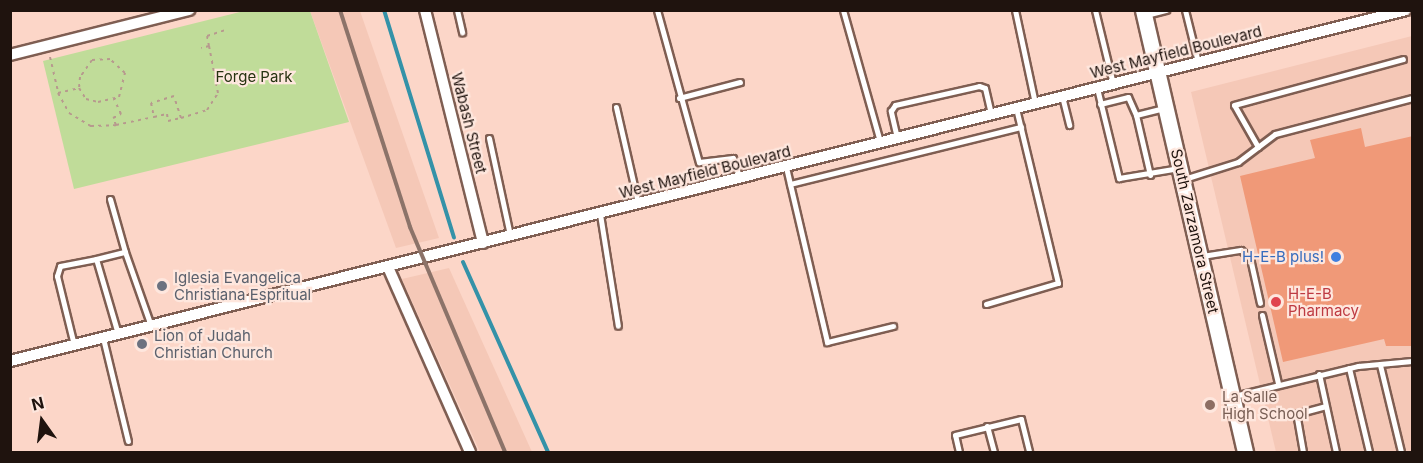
<!DOCTYPE html>
<html>
<head>
<meta charset="utf-8">
<style>
  body { margin:0 }
  #map { position:relative; width:1423px; height:463px; overflow:hidden; background:#fcd6c8; font-family:Inter,sans-serif }
  div>[style] { position:absolute }
  [style*='--x'] { left:calc(var(--x)*1px); top:calc(var(--y)*1px); width:calc(var(--w)*1px); rotate:calc(var(--a)*1deg) }
  .built>* { inset:0; background:#f5c8b7 }
  .green>* { inset:0; background:#c0dc99 }
  .stream>* { height:4px; margin:-2px; padding:0 2px; transform-origin:2px; border-radius:2px; background:#3492a8 }
  .building>* { inset:0; background:#f09978 }
  .path>* { height:2px; margin-top:-1px; transform-origin:0; background:repeating-linear-gradient(90deg,#b7998e 0 3px,transparent 0 7.5px) }
  .roads { filter:drop-shadow(2px 0 #7f5e52) drop-shadow(-2px 0 #7f5e52) drop-shadow(0 2px #7f5e52) drop-shadow(0 -2px #7f5e52) }
  .service>* { height:5px; margin:-2.5px; padding:0 2.5px; transform-origin:2.5px; border-radius:2.5px; background:#fff }
  .minor>* { height:10px; margin:-5px; padding:0 5px; transform-origin:5px; border-radius:5px; background:#fff }
  .secondary>* { height:15px; margin:-7.5px; padding:0 7.5px; transform-origin:7.5px; border-radius:7.5px; background:#fff }
  .rail>* { height:4px; margin:-2px; padding:0 2px; transform-origin:2px; border-radius:2px; background:#8c7369 }
  .dots>* { width:16px; height:16px; translate:-50% -50%; box-sizing:border-box; border:3px solid #fee7de; border-radius:50% }
  span { translate:-50% -50%; white-space:nowrap; text-align:center; line-height:1.15; -webkit-text-stroke:4.5px #fee7de; paint-order:stroke }
  .street-label { font-size:15px; color:#1f130e }
  .park-label { font-size:15px; color:#263310 }
  .shop-label { font-size:15px; color:#366cbe }
  .right { translate:-100% -50%; text-align:right }
  .worship-label { font-size:15px; color:#5b616d }
  .left { translate:0 -50%; text-align:left }
  .health-label { font-size:15px; color:#be3a42 }
  .education-label { font-size:15px; color:#785e54 }
  .frame { position:absolute; inset:0; border:12px solid #1f130e; pointer-events:none }
  .north { position:absolute; left:12px; top:391px; width:60px; height:60px; -webkit-text-stroke:4px #fee7de; paint-order:stroke; rotate:346deg; font-size:16px; font-weight:700; line-height:24px; text-align:center; color:#1f130e }
  .north::after { content:''; display:block; margin:auto; width:21px; height:27px; background:#1f130e; clip-path:polygon(50% 0,100% 100%,50% 72%,0 100%) }
</style>
</head>
<body>
<div id="map">
  <div class="built">
    <i style="clip-path:polygon(310px 11px,360px 11px,439px 238px,396px 248px)"></i>
    <i style="clip-path:polygon(1412px 36px,1412px 452px,1276px 452px,1191px 92px)"></i>
    <i style="clip-path:polygon(449px 268px,532px 452px,480px 452px,402px 279px)"></i>
  </div>
  <div class="green">
    <i style="clip-path:polygon(248px 10px,310px 11px,349px 122px,74px 189px,43px 61px)"></i>
  </div>
  <div class="stream">
    <i style="--x:384;--y:10;--w:238;--a:72.9"></i>
    <i style="--x:463;--y:262;--w:208;--a:65.9"></i>
  </div>
  <div class="building">
    <i style="clip-path:polygon(1361px 128px,1365px 147px,1413px 136px,1413px 346px,1386px 346px,1384px 339px,1283px 362px,1240px 176px,1315px 158px,1310px 140px)"></i>
  </div>
  <div class="path">
    <i style="--x:209;--y:46;--w:10;--a:-101"></i>
    <i style="--x:207;--y:36;--w:19;--a:-18"></i>
    <i style="--x:50;--y:57;--w:37;--a:77"></i>
    <i style="--x:58;--y:93;--w:22;--a:-13"></i>
    <i style="--x:79;--y:88;--w:13;--a:58"></i>
    <i style="--x:86;--y:99;--w:12;--a:14"></i>
    <i style="--x:98;--y:102;--w:22;--a:-13"></i>
    <i style="--x:119;--y:97;--w:25;--a:-76"></i>
    <i style="--x:125;--y:73;--w:21;--a:-137"></i>
    <i style="--x:110;--y:59;--w:18;--a:177"></i>
    <i style="--x:92;--y:60;--w:21;--a:125"></i>
    <i style="--x:80;--y:77;--w:11;--a:95"></i>
    <i style="--x:58;--y:93;--w:23;--a:61"></i>
    <i style="--x:69;--y:113;--w:26;--a:31"></i>
    <i style="--x:91;--y:126;--w:25;--a:-2"></i>
    <i style="--x:116;--y:125;--w:8;--a:-113"></i>
    <i style="--x:113;--y:118;--w:9;--a:-27"></i>
    <i style="--x:121;--y:114;--w:17;--a:-115"></i>
    <i style="--x:181;--y:118;--w:27;--a:-17"></i>
    <i style="--x:207;--y:110;--w:20;--a:-57"></i>
    <i style="--x:218;--y:93;--w:48;--a:-100.8"></i>
    <i style="--x:209;--y:46;--w:8;--a:166"></i>
    <i style="--x:116;--y:125;--w:39;--a:-12"></i>
    <i style="--x:154;--y:117;--w:13;--a:-13"></i>
    <i style="--x:167;--y:114;--w:7;--a:82"></i>
    <i style="--x:168;--y:121;--w:13;--a:-13"></i>
    <i style="--x:181;--y:118;--w:23;--a:-108"></i>
    <i style="--x:174;--y:96;--w:24;--a:163"></i>
    <i style="--x:151;--y:103;--w:14;--a:78"></i>
  </div>
  <div class="roads">
    <div class="service">
      <i style="--x:457;--y:10;--w:23;--a:77"></i>
      <i style="--x:657;--y:10;--w:158;--a:74.6"></i>
      <i style="--x:699;--y:162;--w:34;--a:-7"></i>
      <i style="--x:733;--y:158;--w:20;--a:72"></i>
      <i style="--x:843;--y:10;--w:137;--a:74.3"></i>
      <i style="--x:1015;--y:10;--w:95;--a:77.9"></i>
      <i style="--x:1095;--y:10;--w:76;--a:76.3"></i>
      <i style="--x:1185;--y:10;--w:54;--a:76"></i>
      <i style="--x:1146;--y:15;--w:21;--a:-14"></i>
      <i style="--x:1097;--y:88;--w:93;--a:76.3"></i>
      <i style="--x:1119;--y:178;--w:61;--a:-9.5"></i>
      <i style="--x:1062;--y:96;--w:30;--a:76"></i>
      <i style="--x:679;--y:98;--w:63;--a:-14.7"></i>
      <i style="--x:1100;--y:104;--w:29;--a:-14"></i>
      <i style="--x:1128;--y:97;--w:20;--a:66"></i>
      <i style="--x:616;--y:107;--w:98;--a:77.1"></i>
      <i style="--x:489;--y:138;--w:99;--a:77.8"></i>
      <i style="--x:897;--y:138;--w:28;--a:-103"></i>
      <i style="--x:891;--y:111;--w:7;--a:-56"></i>
      <i style="--x:895;--y:105;--w:86;--a:-12.7"></i>
      <i style="--x:979;--y:86;--w:6;--a:18"></i>
      <i style="--x:985;--y:88;--w:28;--a:77"></i>
      <i style="--x:1258;--y:147;--w:48;--a:-119.7"></i>
      <i style="--x:1234;--y:105;--w:175;--a:-15.2"></i>
      <i style="--x:786;--y:167;--w:180;--a:76.8"></i>
      <i style="--x:827;--y:342;--w:68;--a:-13.6"></i>
      <i style="--x:1150;--y:175;--w:62;--a:-103.1"></i>
      <i style="--x:1136;--y:115;--w:30;--a:-14"></i>
      <i style="--x:1184;--y:179;--w:57;--a:-17.5"></i>
      <i style="--x:1238;--y:162;--w:46;--a:-37.1"></i>
      <i style="--x:1275;--y:134;--w:142;--a:-14.7"></i>
      <i style="--x:790;--y:184;--w:238;--a:-13.9"></i>
      <i style="--x:110;--y:199;--w:55;--a:74.2"></i>
      <i style="--x:600;--y:214;--w:113;--a:80.9"></i>
      <i style="--x:1202;--y:256;--w:39;--a:-9"></i>
      <i style="--x:1241;--y:250;--w:12;--a:42"></i>
      <i style="--x:1250;--y:258;--w:46;--a:77.5"></i>
      <i style="--x:986;--y:304;--w:75;--a:-16.3"></i>
      <i style="--x:1058;--y:283;--w:180;--a:-103.5"></i>
      <i style="--x:1262;--y:315;--w:70;--a:76.8"></i>
      <i style="--x:118;--y:334;--w:78;--a:-106.3"></i>
      <i style="--x:96;--y:259;--w:30;--a:-14"></i>
      <i style="--x:125;--y:252;--w:78;--a:70.6"></i>
      <i style="--x:103;--y:338;--w:106;--a:76.4"></i>
      <i style="--x:74;--y:345;--w:71;--a:-103.8"></i>
      <i style="--x:57;--y:276;--w:10;--a:-73"></i>
      <i style="--x:60;--y:266;--w:37;--a:-11"></i>
      <i style="--x:1380;--y:365;--w:89;--a:76.4"></i>
      <i style="--x:1349;--y:368;--w:86;--a:76.6"></i>
      <i style="--x:1319;--y:374;--w:80;--a:77.7"></i>
      <i style="--x:1234;--y:396;--w:128;--a:-13.6"></i>
      <i style="--x:1358;--y:366;--w:54;--a:-5.3"></i>
      <i style="--x:987;--y:426;--w:27;--a:75"></i>
      <i style="--x:959;--y:452;--w:17;--a:-103"></i>
      <i style="--x:955;--y:435;--w:68;--a:-13.6"></i>
      <i style="--x:1021;--y:419;--w:34;--a:76"></i>
      <i style="--x:1303;--y:452;--w:39;--a:-100"></i>
      <i style="--x:1296;--y:414;--w:30;--a:-15"></i>
    </div>
    <div class="minor">
      <i style="--x:425;--y:10;--w:240;--a:76"></i>
      <i style="--x:10;--y:55;--w:185;--a:-14.1"></i>
      <i style="--x:388;--y:267;--w:202;--a:66.1"></i>
      <i style="--x:10;--y:361;--w:1439;--a:-14.11"></i>
    </div>
    <div class="secondary">
      <i style="--x:1143;--y:10;--w:454;--a:77"></i>
    </div>
  </div>
  <div class="rail">
    <i style="--x:340;--y:10;--w:228;--a:72.1"></i>
    <i style="--x:410;--y:227;--w:244;--a:67.1"></i>
  </div>
  <div class="dots">
    <i style="left:1336px;top:257px;background:#3f7fe0"></i>
    <i style="left:162px;top:286px;background:#6b7280"></i>
    <i style="left:1276px;top:302px;background:#e0444e"></i>
    <i style="left:142px;top:344px;background:#6b7280"></i>
    <i style="left:1210px;top:405px;background:#8d6e63"></i>
  </div>
  <div class="street-label">
    <span style="left:1176px;top:52px;rotate:-14deg">West Mayfield Boulevard</span>
    <span style="left:469px;top:123px;rotate:76deg">Wabash Street</span>
    <span style="left:705px;top:172px;rotate:-14deg">West Mayfield Boulevard</span>
    <span style="left:1195px;top:231px;rotate:77deg">South Zarzamora Street</span>
  </div>
  <div class="park-label">
    <span style="left:254px;top:77px">Forge Park</span>
  </div>
  <div class="shop-label">
    <span class="right" style="left:1324px;top:257px">H-E-B plus!</span>
  </div>
  <div class="worship-label">
    <span class="left" style="left:174px;top:286px">Iglesia Evangelica<br>Christiana Espritual</span>
    <span class="left" style="left:154px;top:344px">Lion of Judah<br>Christian Church</span>
  </div>
  <div class="health-label">
    <span class="left" style="left:1288px;top:302px">H-E-B<br>Pharmacy</span>
  </div>
  <div class="education-label">
    <span class="left" style="left:1222px;top:405px">La Salle<br>High School</span>
  </div>
  <div class="frame"></div>
  <div class="north">N</div>
</div>
</body>
</html>
